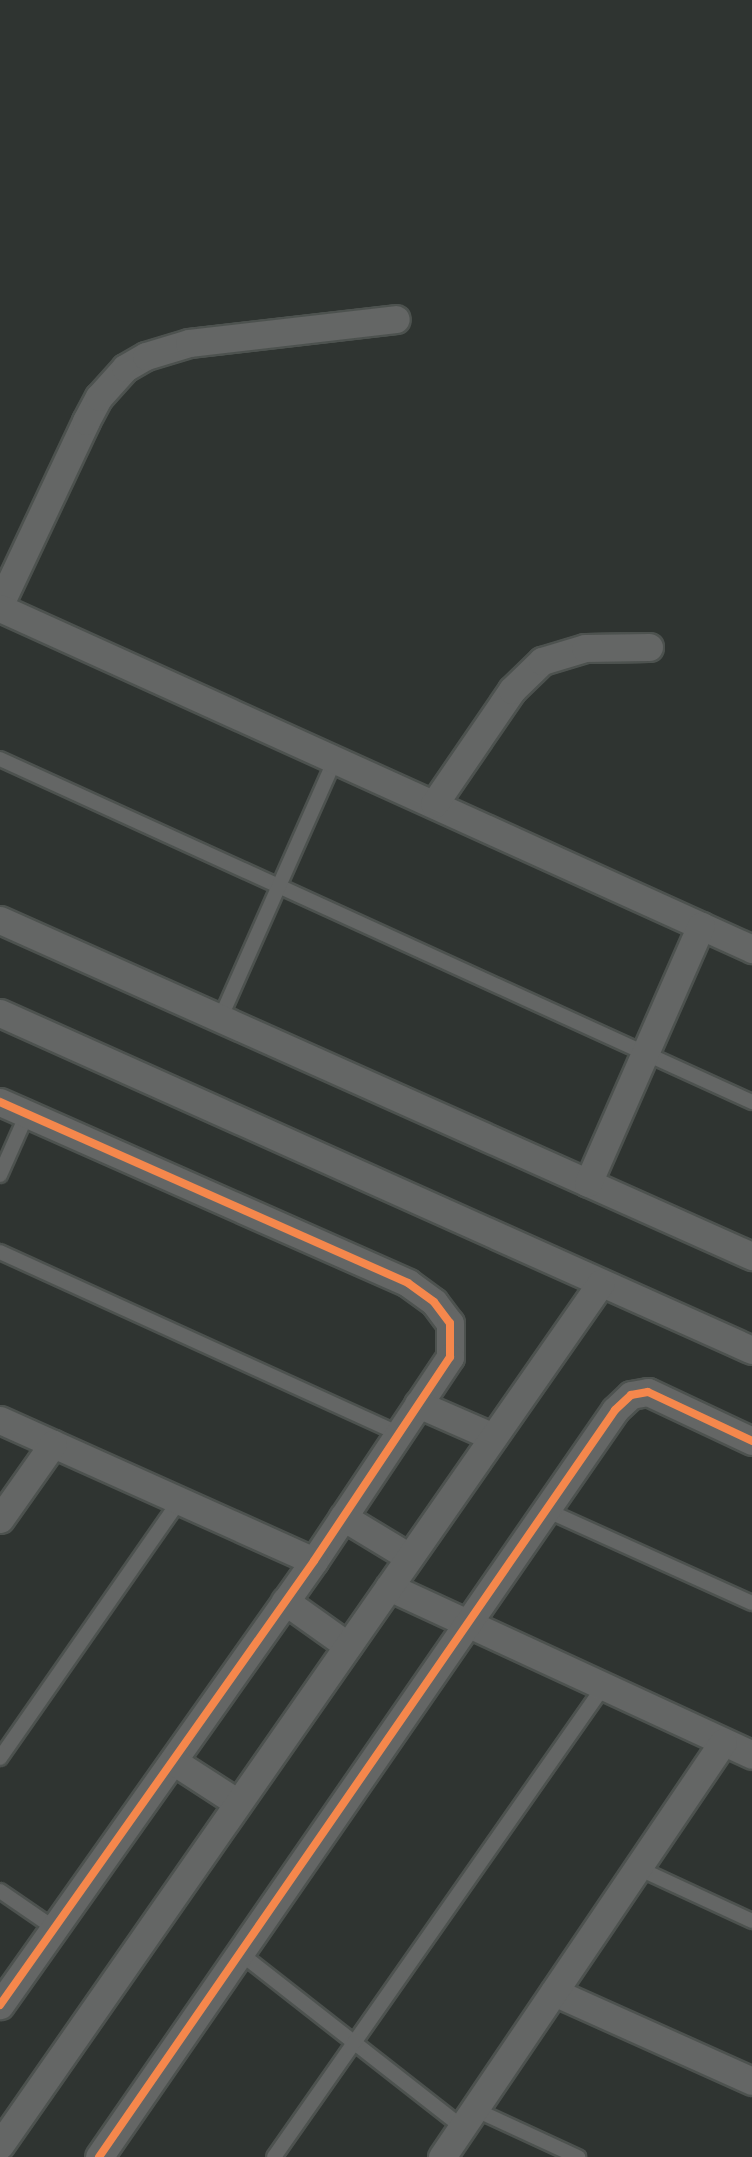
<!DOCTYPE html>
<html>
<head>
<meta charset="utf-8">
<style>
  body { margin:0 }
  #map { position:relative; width:752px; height:2157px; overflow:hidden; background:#2f3431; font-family:"Golos Text",sans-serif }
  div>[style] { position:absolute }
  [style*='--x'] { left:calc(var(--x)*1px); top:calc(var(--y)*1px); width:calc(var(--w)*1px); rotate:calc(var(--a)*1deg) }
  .roads { filter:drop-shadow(2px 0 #4d524f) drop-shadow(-2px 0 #4d524f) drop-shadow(0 2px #4d524f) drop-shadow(0 -2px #4d524f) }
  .service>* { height:14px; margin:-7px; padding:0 7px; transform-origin:7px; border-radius:7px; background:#646665 }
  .minor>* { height:27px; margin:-13.5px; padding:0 13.5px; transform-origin:13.5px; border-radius:13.5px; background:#646665 }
  .cycleway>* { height:8px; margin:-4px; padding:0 4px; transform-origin:4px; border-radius:4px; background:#f5874c }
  span { translate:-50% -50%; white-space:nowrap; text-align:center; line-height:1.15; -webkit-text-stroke:6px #191c1a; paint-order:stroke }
</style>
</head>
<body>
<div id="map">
  <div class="roads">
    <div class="service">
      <i style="--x:0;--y:759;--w:827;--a:24.52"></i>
      <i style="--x:220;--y:1019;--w:284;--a:-66.1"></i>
      <i style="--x:0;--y:1175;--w:67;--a:-66.1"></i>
      <i style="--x:0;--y:1252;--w:439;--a:24.5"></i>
      <i style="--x:546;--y:1510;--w:226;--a:24.3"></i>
      <i style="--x:0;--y:1758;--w:313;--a:-55.1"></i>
      <i style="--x:638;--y:1868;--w:126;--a:24.9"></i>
      <i style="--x:0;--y:1891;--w:65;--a:34.4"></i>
      <i style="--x:240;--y:1953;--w:282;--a:38.1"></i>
      <i style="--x:474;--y:2109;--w:115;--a:24.8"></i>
      <i style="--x:274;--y:2157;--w:575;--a:-54.98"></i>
    </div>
    <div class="minor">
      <i style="--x:0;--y:604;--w:202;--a:-64.8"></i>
      <i style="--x:86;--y:421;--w:27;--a:-62"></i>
      <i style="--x:99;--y:397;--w:39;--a:-48"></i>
      <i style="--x:125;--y:368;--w:24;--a:-30"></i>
      <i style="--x:146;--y:356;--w:45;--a:-16.8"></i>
      <i style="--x:189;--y:343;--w:208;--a:-6.6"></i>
      <i style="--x:0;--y:608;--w:826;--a:24.39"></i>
      <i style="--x:434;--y:804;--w:138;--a:-55.6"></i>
      <i style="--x:512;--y:690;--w:42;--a:-44"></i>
      <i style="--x:542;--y:661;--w:45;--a:-16.8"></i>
      <i style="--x:585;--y:648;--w:64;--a:-0.9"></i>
      <i style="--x:0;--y:920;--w:824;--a:24.08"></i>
      <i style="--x:0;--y:1013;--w:824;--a:24.14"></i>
      <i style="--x:0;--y:1102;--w:446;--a:23.9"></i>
      <i style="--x:408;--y:1283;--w:32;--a:36"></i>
      <i style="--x:434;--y:1302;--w:26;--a:53"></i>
      <i style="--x:450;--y:1323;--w:34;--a:90"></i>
      <i style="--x:450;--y:1357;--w:245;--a:123.7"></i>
      <i style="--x:314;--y:1561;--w:544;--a:125.27"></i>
      <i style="--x:588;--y:1183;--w:281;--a:-66.3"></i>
      <i style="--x:418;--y:1404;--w:82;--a:23.7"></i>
      <i style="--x:0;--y:1420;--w:344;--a:24.2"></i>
      <i style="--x:343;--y:1517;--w:77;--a:31.2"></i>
      <i style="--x:0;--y:1519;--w:92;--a:-54.8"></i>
      <i style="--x:389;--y:1587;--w:400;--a:24.8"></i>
      <i style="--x:285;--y:1601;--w:77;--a:35.5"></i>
      <i style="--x:173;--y:1761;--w:77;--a:32.9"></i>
      <i style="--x:554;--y:1992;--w:217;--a:24.2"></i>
      <i style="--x:0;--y:2145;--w:1051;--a:-55.12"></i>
      <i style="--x:99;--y:2157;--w:908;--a:-55.36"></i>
      <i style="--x:615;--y:1410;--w:22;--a:-43"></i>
      <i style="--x:631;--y:1395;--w:17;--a:-10"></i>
      <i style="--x:648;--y:1392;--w:115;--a:25.2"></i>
      <i style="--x:442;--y:2157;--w:501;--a:-55.9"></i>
    </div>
  </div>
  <div class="cycleway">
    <i style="--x:0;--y:1102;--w:446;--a:23.9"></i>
    <i style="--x:408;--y:1283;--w:32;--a:36"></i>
    <i style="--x:434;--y:1302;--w:26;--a:53"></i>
    <i style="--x:450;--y:1323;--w:34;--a:90"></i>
    <i style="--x:450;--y:1357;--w:245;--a:123.7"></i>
    <i style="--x:314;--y:1561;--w:544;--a:125.27"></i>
    <i style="--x:99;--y:2157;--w:908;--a:-55.36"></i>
    <i style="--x:615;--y:1410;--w:22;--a:-43"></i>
    <i style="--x:631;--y:1395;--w:17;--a:-10"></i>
    <i style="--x:648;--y:1392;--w:115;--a:25.2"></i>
  </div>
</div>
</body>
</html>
